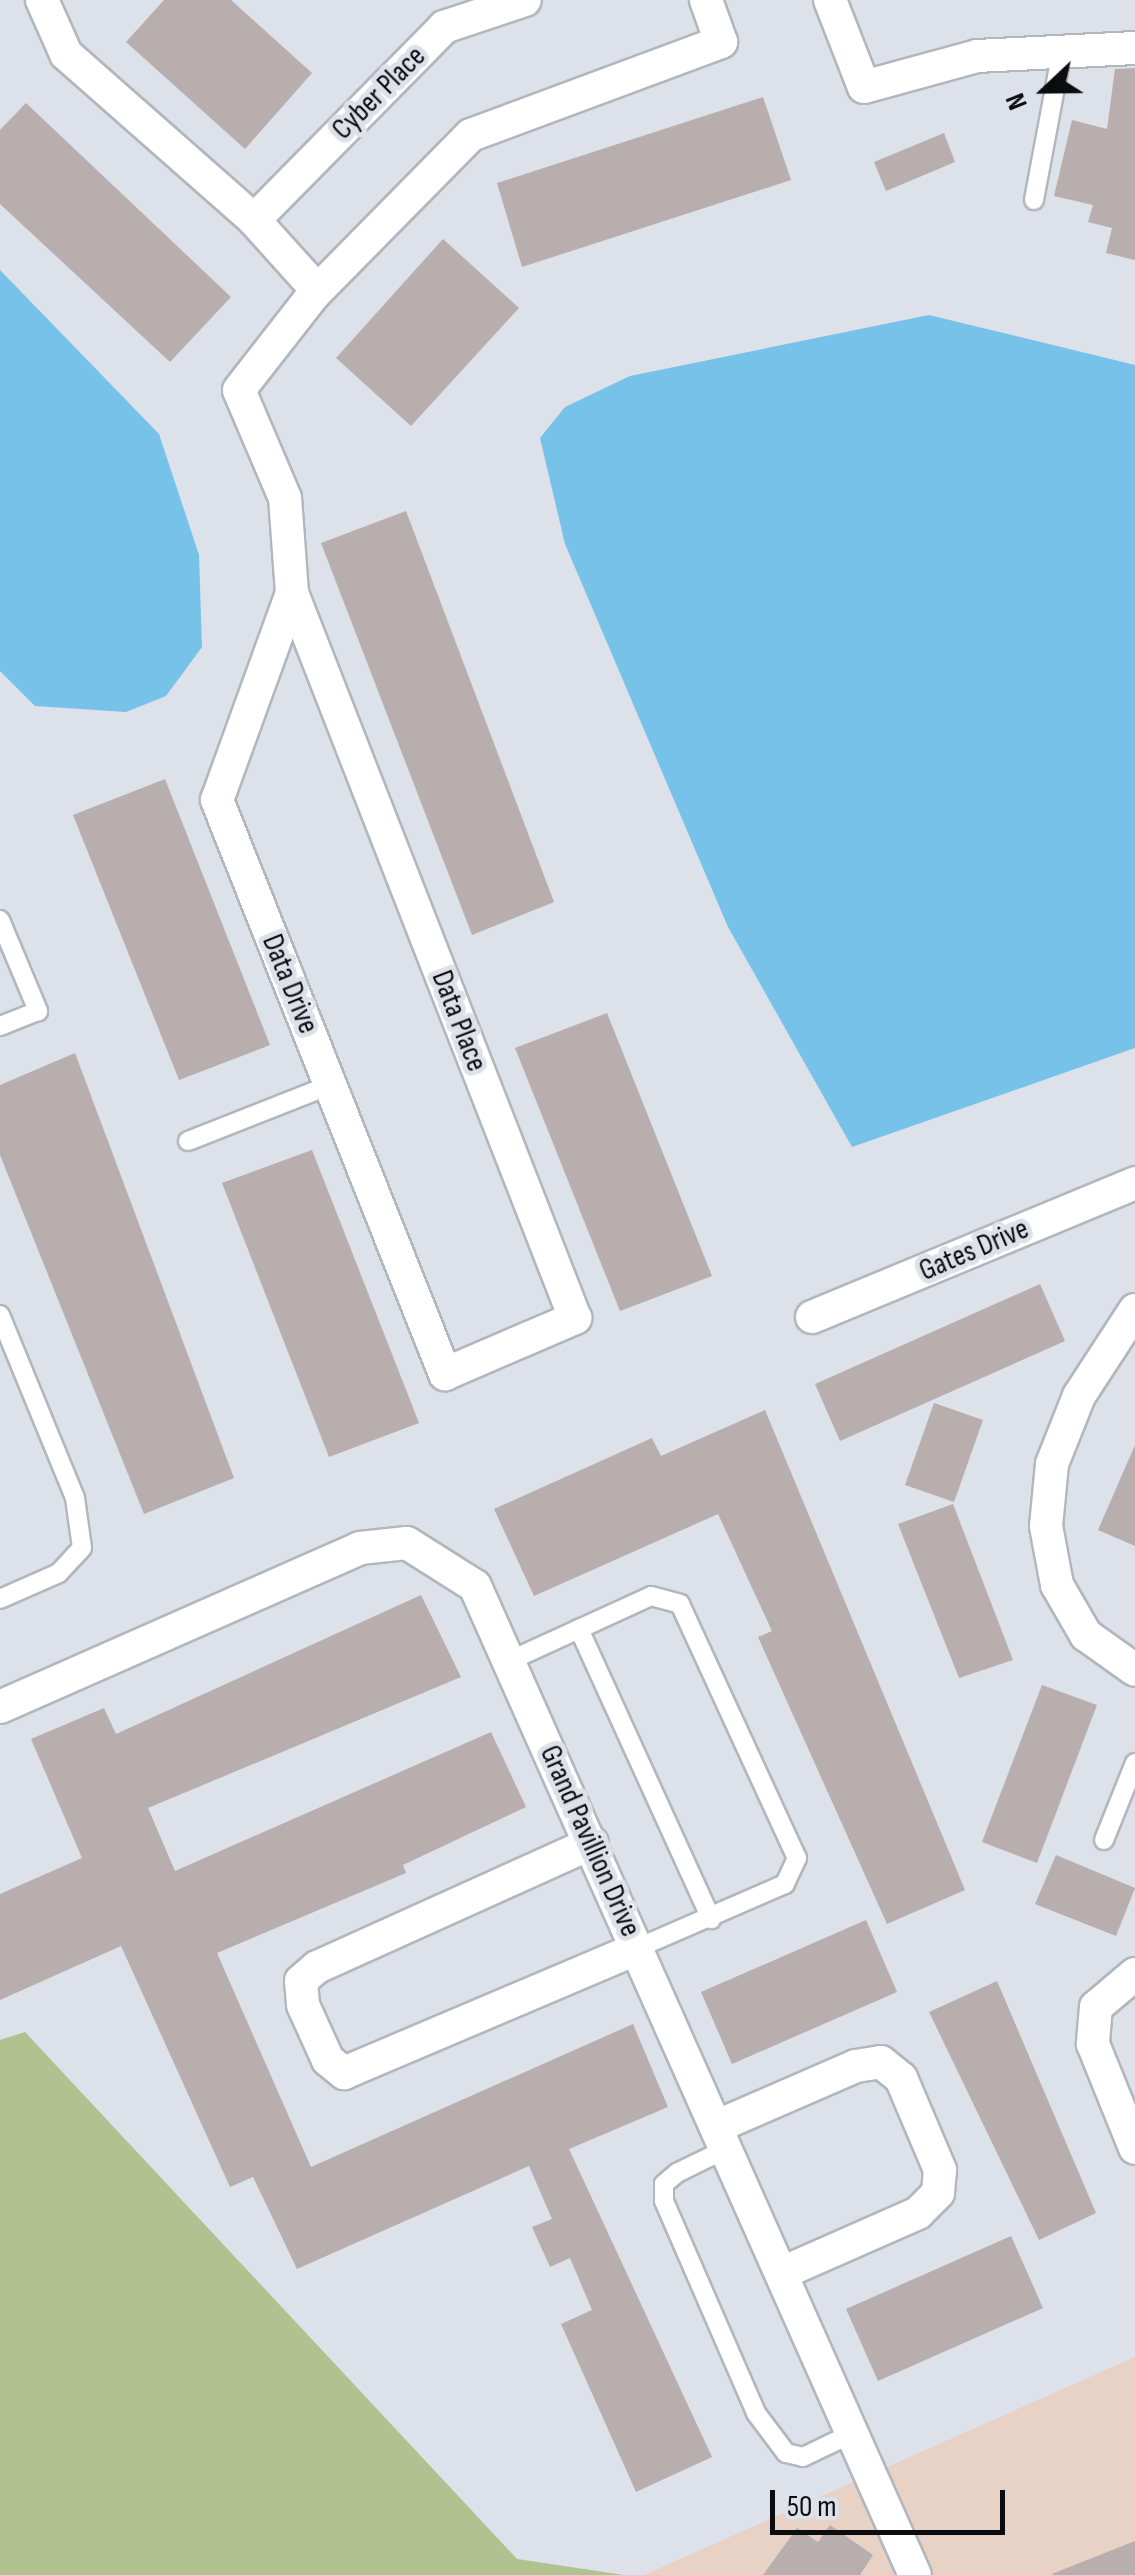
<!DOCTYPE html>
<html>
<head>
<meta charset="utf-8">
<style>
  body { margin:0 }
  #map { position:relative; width:1135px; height:2575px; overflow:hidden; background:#dde1e9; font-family:"Sofia Sans Condensed",sans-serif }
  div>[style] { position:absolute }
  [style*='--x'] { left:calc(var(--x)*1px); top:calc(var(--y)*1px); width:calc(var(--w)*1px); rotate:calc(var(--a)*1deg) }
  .commercial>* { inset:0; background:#e8d2c5 }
  .green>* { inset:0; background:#b1c18f }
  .water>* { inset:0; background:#77c2e9 }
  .building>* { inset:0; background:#b7aead }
  .roads { filter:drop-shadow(2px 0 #b2b6bd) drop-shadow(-2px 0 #b2b6bd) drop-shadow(0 2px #b2b6bd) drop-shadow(0 -2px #b2b6bd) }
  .service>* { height:18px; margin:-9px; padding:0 9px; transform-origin:9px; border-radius:9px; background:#fff }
  .minor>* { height:32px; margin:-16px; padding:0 16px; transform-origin:16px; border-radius:16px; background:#fff }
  span { translate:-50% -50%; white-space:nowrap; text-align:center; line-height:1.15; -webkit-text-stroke:10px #dde1e9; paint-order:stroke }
  .street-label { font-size:30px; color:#0b0c0f }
  .north { position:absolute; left:995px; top:40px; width:100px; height:100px; -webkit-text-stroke:8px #dde1e9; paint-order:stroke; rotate:248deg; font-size:28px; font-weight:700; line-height:40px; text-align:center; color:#0b0c0f }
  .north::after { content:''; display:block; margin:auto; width:35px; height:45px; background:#0b0c0f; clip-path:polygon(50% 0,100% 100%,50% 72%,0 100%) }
  .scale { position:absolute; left:770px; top:2490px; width:235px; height:45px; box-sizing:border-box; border:5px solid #0b0c0f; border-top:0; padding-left:12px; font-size:30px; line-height:35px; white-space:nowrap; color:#0b0c0f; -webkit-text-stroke:8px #dde1e9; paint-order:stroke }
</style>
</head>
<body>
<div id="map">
  <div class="commercial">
    <i style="clip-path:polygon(1135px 2357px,1135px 2575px,644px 2575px)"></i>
  </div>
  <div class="green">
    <i style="clip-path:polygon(25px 2032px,517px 2559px,624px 2575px,0 2575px,0 2040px)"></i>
  </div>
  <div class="water">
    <i style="clip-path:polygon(0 270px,159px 434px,199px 555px,202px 647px,166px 696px,126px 712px,35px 706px,0 671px)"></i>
    <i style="clip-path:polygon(929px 315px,1135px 365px,1135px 1048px,852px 1147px,728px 927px,565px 544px,540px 438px,565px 407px,630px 376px)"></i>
  </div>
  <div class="building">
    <i style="clip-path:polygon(164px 0,231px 0,312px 73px,245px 149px,126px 42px)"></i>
    <i style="clip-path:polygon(1135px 68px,1135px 260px,1106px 253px,1112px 228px,1088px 222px,1093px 205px,1054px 196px,1072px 120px,1107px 129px,1115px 69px)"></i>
    <i style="clip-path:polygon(763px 97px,791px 180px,522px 267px,497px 183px)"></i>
    <i style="clip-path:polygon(26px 103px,231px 297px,170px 362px,0 204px,0 130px)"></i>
    <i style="clip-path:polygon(944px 133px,955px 162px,886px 191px,874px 162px)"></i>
    <i style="clip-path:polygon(443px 239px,519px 308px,411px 426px,336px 358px)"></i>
    <i style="clip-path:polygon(406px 511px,554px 902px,472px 935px,321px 543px)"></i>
    <i style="clip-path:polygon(165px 779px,270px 1045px,179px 1080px,73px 815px)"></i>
    <i style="clip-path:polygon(607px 1013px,712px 1276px,620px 1311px,515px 1048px)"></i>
    <i style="clip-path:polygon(75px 1053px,234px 1478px,144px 1514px,0 1155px,0 1085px)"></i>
    <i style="clip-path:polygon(312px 1150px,419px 1423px,329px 1457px,222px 1183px)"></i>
    <i style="clip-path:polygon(1040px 1284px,1065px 1341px,840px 1441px,815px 1384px)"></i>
    <i style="clip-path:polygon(934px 1403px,983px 1420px,954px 1502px,905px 1485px)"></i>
    <i style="clip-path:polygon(765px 1410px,965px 1890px,887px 1924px,758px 1637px,772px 1631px,718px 1514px,534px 1596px,494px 1509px,652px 1438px,661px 1456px)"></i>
    <i style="clip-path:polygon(1135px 1445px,1135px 1546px,1098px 1530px)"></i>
    <i style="clip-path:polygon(953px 1504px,1013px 1660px,959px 1678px,898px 1524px)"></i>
    <i style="clip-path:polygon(421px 1595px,461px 1677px,148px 1808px,175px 1871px,491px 1732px,526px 1807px,403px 1865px,406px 1873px,217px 1953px,311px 2167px,633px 2024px,668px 2107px,569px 2149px,712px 2457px,636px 2492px,561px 2324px,592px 2310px,570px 2258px,550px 2267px,532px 2227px,552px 2219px,529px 2166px,297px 2269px,253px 2177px,230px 2187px,121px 1946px,0 2000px,0 1894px,82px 1858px,31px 1739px,104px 1708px,116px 1734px)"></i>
    <i style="clip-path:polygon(1042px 1685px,1097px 1705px,1037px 1863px,982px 1842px)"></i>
    <i style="clip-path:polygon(1056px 1855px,1135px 1888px,1116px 1936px,1035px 1904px)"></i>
    <i style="clip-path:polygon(866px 1920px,897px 1992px,732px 2064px,701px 1992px)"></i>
    <i style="clip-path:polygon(997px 1981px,1096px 2213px,1039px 2240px,929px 2012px)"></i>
    <i style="clip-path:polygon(1011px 2236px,1043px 2308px,878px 2381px,846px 2309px)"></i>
    <i style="clip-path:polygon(830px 2525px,873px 2555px,860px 2575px,763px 2575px,797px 2528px,818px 2542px)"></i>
    <i style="clip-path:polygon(1135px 2541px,1135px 2575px,1053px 2575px,1052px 2574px)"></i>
  </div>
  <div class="roads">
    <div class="service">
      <i style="--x:1034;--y:200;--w:152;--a:-79.4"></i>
      <i style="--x:0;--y:920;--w:99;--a:67.3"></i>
      <i style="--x:38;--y:1011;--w:41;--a:158.5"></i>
      <i style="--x:188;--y:1141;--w:153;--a:-21.5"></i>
      <i style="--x:0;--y:1315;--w:198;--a:67.7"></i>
      <i style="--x:75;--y:1498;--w:50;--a:82"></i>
      <i style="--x:82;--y:1548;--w:34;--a:133"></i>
      <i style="--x:59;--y:1573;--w:64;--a:156.2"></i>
      <i style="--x:579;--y:1629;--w:319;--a:65.5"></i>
      <i style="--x:509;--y:1661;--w:156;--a:-24.6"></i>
      <i style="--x:651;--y:1596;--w:30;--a:15"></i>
      <i style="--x:680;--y:1604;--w:280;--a:65.3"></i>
      <i style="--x:797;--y:1858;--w:29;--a:115"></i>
      <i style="--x:785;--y:1884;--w:160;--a:156.5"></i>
      <i style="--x:1104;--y:1840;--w:83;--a:-68.1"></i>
      <i style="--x:730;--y:2147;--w:59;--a:153.9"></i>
      <i style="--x:677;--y:2173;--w:17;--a:140"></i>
      <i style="--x:664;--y:2184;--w:17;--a:90"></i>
      <i style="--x:664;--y:2201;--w:231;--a:66.5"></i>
      <i style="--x:756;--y:2413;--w:50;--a:53.1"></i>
      <i style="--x:786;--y:2453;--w:17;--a:13"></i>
      <i style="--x:803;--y:2457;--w:55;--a:-25.6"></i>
    </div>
    <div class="minor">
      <i style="--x:42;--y:0;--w:59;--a:66"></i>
      <i style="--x:66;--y:54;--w:251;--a:41.4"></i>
      <i style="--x:830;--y:0;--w:93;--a:68.7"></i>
      <i style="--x:864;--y:87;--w:117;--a:-15.3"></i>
      <i style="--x:977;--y:56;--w:158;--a:-2.9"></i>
      <i style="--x:315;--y:293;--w:222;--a:-45.4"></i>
      <i style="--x:471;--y:135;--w:267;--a:-20.4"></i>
      <i style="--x:721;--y:42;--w:45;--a:-109.7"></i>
      <i style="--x:292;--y:593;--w:220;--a:109.9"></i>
      <i style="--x:217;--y:800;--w:618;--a:68.34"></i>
      <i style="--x:445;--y:1374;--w:142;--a:-23.3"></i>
      <i style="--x:575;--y:1318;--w:778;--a:-111.32"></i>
      <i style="--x:292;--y:593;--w:95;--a:-94.2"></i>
      <i style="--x:285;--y:498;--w:117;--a:-113.1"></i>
      <i style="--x:239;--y:390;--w:127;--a:-52"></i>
      <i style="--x:317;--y:290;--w:94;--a:-132"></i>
      <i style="--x:254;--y:220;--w:271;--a:-45.4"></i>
      <i style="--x:444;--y:27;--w:85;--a:-18.4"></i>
      <i style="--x:1135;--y:1310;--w:103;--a:123.1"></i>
      <i style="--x:1079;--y:1396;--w:73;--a:111.7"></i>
      <i style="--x:1052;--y:1464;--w:62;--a:95.5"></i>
      <i style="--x:1046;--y:1526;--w:60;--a:79.4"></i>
      <i style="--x:1057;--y:1585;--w:58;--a:59.9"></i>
      <i style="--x:1086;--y:1635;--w:60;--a:35.5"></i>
      <i style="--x:812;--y:1317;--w:350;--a:-22.5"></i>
      <i style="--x:0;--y:1707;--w:394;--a:-23.8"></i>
      <i style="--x:360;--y:1548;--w:47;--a:-6.1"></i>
      <i style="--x:407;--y:1543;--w:80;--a:32.3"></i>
      <i style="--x:475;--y:1586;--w:1082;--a:66.02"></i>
      <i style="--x:592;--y:1843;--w:302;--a:155.7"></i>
      <i style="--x:317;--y:1967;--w:21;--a:139"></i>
      <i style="--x:301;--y:1981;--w:24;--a:85"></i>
      <i style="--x:303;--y:2005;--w:60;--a:65.6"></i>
      <i style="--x:328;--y:2060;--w:21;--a:39"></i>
      <i style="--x:344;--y:2073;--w:319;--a:-23"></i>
      <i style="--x:1135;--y:1974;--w:51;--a:139.8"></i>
      <i style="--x:1096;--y:2007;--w:37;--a:95"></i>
      <i style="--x:1093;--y:2044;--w:112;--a:68"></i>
      <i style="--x:720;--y:2125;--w:148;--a:-23.5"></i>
      <i style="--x:856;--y:2066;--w:25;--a:-9"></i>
      <i style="--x:881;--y:2062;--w:26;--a:39"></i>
      <i style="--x:901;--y:2078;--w:100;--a:67"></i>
      <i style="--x:940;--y:2170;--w:23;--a:95"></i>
      <i style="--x:938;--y:2193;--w:28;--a:135"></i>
      <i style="--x:918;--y:2213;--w:146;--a:156.2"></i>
    </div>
  </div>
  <div class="street-label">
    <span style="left:379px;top:93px;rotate:-45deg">Cyber Place</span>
    <span style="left:290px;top:984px;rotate:68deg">Data Drive</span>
    <span style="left:459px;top:1021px;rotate:69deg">Data Place</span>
    <span style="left:974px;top:1250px;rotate:-23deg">Gates Drive</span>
    <span style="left:590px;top:1841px;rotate:66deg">Grand Pavillion Drive</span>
  </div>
  <div class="north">N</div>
  <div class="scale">50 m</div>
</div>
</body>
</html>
